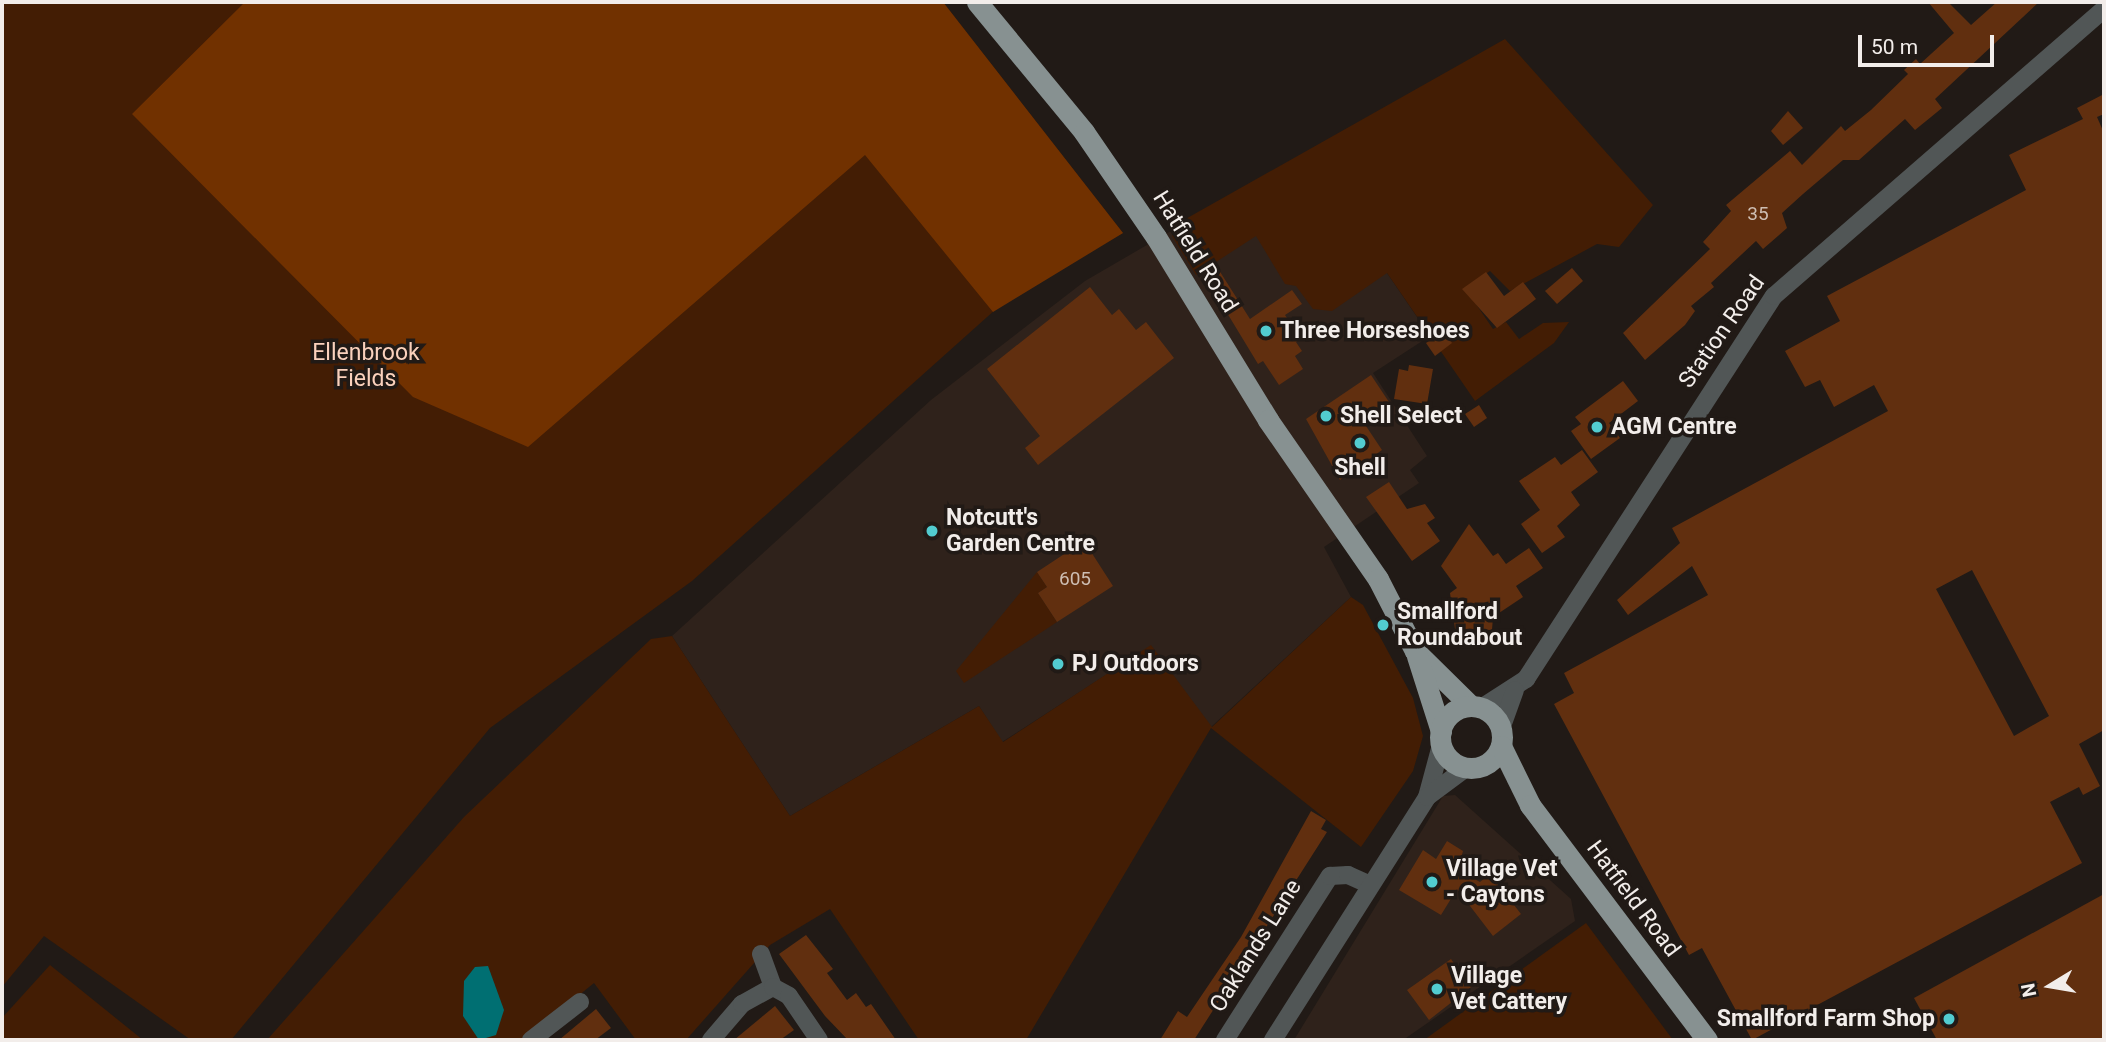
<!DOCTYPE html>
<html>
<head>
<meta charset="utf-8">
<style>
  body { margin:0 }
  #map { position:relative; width:2106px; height:1042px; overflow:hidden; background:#211a16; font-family:Roboto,sans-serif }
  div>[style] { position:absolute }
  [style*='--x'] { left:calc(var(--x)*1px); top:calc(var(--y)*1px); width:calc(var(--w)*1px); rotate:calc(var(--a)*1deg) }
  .built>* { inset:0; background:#2f221b }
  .green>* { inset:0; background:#431d04 }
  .forest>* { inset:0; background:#713100 }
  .water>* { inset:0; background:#006f72 }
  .building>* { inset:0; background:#612f0f }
  .minor>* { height:18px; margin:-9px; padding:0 9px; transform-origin:9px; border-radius:9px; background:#515656 }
  .major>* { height:21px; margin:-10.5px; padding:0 10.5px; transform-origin:10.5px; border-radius:10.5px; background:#879191 }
  .major>.ring { margin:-10.5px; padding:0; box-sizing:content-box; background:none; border:21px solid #879191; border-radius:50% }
  .dots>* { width:19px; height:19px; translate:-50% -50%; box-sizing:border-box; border:4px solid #211a16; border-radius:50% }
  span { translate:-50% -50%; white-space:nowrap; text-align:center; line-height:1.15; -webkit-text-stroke:7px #211a16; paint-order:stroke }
  .number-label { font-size:19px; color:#cebeb3 }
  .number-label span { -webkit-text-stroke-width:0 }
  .street-label { font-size:23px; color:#f2edea }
  .poi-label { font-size:23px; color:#f2edea; font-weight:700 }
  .left { translate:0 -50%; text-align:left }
  .right { translate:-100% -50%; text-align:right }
  .park-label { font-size:23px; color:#fad1bc }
  .frame { position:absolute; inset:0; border:4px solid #f2edea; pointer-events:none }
  .north { position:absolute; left:2015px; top:951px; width:70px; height:70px; -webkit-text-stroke:5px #211a16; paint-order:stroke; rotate:259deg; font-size:19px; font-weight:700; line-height:28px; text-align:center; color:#f2edea }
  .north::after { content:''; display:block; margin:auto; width:24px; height:32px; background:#f2edea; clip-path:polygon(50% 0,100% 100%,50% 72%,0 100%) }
  .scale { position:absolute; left:1858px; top:35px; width:136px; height:32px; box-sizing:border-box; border:4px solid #f2edea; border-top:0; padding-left:9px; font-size:21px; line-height:24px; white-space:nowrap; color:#f2edea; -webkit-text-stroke:5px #211a16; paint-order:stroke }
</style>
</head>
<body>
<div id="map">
  <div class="built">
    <i style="clip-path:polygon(1305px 153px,1430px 336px,1373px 373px,1427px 456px,1410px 470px,1419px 483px,1324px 547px,1351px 597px,1211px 727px,1151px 646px,1002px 742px,979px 706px,790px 816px,672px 636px,931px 400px,1085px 281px)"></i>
    <i style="clip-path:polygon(1455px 795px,1571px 899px,1575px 921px,1403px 1040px,1294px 1040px,1443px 796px)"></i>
  </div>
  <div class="green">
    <i style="clip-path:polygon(2px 2px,943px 2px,1123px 233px,1005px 301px,692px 581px,490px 728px,231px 1040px,191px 1040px,44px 936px,2px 987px)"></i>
    <i style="clip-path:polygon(1505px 39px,1653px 205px,1619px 247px,1597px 244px,1510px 291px,1490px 271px,1465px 288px,1493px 329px,1506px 322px,1519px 339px,1543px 323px,1569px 322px,1554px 343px,1475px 401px,1387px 273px,1332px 311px,1313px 309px,1296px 286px,1285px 284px,1256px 236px,1196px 275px,1172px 236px,1182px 221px)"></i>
    <i style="clip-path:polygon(1037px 572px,1047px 587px,1038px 593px,1057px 622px,964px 683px,956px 671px)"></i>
    <i style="clip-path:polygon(1351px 597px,1363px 605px,1413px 698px,1423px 736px,1413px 771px,1361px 847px,1211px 728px,1026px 1040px,919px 1040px,830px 909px,770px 945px,686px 1040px,636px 1040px,594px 983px,524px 1040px,267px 1040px,464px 817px,651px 639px,672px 636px,790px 816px,979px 706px,1003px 742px,1151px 645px,1212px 727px)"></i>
    <i style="clip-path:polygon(1586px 923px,1673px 1040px,1424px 1040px)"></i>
    <i style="clip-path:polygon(50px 965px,143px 1040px,2px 1040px,2px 1018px)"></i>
  </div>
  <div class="forest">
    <i style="clip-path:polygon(245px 2px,943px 2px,1123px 233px,993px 312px,865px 155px,528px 447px,413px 397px,132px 114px)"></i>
  </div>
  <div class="water">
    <i style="clip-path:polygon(488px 966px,504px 1010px,496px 1035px,479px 1040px,463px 1016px,464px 981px,475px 967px)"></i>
  </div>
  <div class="building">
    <i style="clip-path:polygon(1928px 2px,1948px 2px,1971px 25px,1997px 2px,2039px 2px,1935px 99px,1942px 108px,1931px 117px,1915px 130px,1905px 119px,1859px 160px,1843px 160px,1803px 194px,1782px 213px,1787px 228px,1763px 249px,1756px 241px,1711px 283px,1714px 287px,1691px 306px,1695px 311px,1685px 325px,1645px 360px,1623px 333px,1710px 249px,1703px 242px,1731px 211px,1726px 205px,1790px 151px,1802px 165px,1841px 126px,1845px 131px,1871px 110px,1908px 74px,1904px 70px,1916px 59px,1920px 64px,1954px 33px)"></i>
    <i style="clip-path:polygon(evenodd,2104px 94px,2104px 114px,2097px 117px,2104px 133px,2104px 730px,2079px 744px,2100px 786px,2083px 795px,2079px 787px,2050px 802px,2082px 863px,1752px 1040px,1702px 948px,1689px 955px,1554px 704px,1574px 693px,1564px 673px,1708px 595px,1692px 566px,1628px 615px,1617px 600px,1680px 543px,1672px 528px,1888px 411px,1874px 385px,1834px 407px,1820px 380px,1805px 387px,1785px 351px,1840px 321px,1827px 296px,2026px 190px,2009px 155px,2083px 119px,2077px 108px,2104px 94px,1972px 570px,2049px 716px,2014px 736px,1936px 589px,1972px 570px)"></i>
    <i style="clip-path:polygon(1788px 111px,1803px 128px,1783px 145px,1771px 131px)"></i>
    <i style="clip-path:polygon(1217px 267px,1250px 319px,1292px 290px,1302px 304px,1285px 315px,1301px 338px,1296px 342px,1302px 351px,1295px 356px,1303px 369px,1279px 385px,1263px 361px,1258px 364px,1204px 275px)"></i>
    <i style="clip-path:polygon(1572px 268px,1583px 281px,1557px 304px,1545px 291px)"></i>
    <i style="clip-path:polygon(1486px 272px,1504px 296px,1523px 282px,1536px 299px,1497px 328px,1462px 289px)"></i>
    <i style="clip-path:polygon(1090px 287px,1112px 315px,1119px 309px,1136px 330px,1146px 322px,1174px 358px,1038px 465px,1025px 448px,1040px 436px,987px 369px)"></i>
    <i style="clip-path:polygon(1444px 331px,1452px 343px,1435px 356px,1426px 343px)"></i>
    <i style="clip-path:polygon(1409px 365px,1433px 369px,1427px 404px,1394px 399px,1399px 369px,1408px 371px)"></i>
    <i style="clip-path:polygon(1371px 375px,1391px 405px,1364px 423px,1382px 450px,1340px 480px,1306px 419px)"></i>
    <i style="clip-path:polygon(1623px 381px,1638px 401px,1609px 423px,1620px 438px,1591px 459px,1571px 431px,1581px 424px,1575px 417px)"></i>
    <i style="clip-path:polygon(1479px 405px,1487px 418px,1474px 427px,1465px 414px)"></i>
    <i style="clip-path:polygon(1582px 450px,1598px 472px,1571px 492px,1580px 505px,1557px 526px,1565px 537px,1542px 553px,1521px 524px,1540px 510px,1519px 481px,1555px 457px,1561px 465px)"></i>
    <i style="clip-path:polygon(1389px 482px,1407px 509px,1425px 504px,1435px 518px,1427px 523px,1440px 541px,1412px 561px,1366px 497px)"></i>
    <i style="clip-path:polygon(1469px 524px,1493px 556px,1498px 553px,1506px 564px,1529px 548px,1543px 568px,1516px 586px,1523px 597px,1493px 617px,1492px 630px,1455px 629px,1450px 593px,1457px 588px,1441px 566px)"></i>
    <i style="clip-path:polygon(1084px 541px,1113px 586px,1057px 622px,1038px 593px,1047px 587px,1037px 572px)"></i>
    <i style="clip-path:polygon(1311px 811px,1326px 820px,1321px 829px,1327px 832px,1194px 1040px,1160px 1040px,1178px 1011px,1187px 1017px,1241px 937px)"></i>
    <i style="clip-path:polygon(1447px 841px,1463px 851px,1458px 870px,1480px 882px,1490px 874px,1521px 914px,1493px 936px,1457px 889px,1441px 915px,1399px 890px,1423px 850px,1436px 859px)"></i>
    <i style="clip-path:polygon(2104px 894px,2104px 1040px,1937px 1040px,1914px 998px)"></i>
    <i style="clip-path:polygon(806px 935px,833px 969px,827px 973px,847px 1000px,856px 993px,866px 1007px,871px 1004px,896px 1040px,848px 1040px,825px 1016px,779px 954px)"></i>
    <i style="clip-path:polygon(1451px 959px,1460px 972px,1470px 966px,1480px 980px,1429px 1020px,1407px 990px)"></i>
    <i style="clip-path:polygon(775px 1006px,794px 1030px,780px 1040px,734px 1040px)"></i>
    <i style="clip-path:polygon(596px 1009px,611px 1028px,595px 1040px,559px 1040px)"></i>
  </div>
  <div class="minor">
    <i style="--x:1481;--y:708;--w:54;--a:-32.8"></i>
    <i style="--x:1526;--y:679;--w:456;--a:-57.1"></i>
    <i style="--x:1774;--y:296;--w:437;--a:-41"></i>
    <i style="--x:1501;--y:729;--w:41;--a:-70.3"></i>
    <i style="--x:1427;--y:797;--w:54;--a:-74.9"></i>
    <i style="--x:761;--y:954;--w:35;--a:70"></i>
    <i style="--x:531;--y:1040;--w:62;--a:-37.8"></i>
    <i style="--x:711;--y:1040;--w:48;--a:-49.3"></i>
    <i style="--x:742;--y:1004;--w:35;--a:-29"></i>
    <i style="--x:773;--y:987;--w:18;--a:29"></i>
    <i style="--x:789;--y:996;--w:53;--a:55.7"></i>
    <i style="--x:1225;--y:1040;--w:195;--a:-57.4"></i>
    <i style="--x:1330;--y:876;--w:18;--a:-3"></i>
    <i style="--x:1348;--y:875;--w:22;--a:24"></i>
    <i style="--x:1273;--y:1040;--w:288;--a:-57.6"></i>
    <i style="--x:1427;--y:797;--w:49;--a:-36.6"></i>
  </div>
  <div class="major">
    <i style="--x:977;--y:2;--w:168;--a:50.5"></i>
    <i style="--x:1084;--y:132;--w:127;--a:55.6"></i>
    <i style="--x:1156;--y:237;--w:215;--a:58.5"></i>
    <i style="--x:1268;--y:420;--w:193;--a:55.3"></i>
    <i style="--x:1378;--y:579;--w:81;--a:62.8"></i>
    <i style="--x:1415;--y:651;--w:78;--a:44.5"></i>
    <i style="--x:1417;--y:656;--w:79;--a:72.3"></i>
    <i class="ring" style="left:1440px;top:706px;width:41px;height:41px"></i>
    <i style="--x:1501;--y:746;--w:66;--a:63.8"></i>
    <i style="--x:1530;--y:805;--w:294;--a:53"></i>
  </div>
  <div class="dots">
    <i style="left:1266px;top:331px;background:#52ccd0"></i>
    <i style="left:1326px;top:416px;background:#52ccd0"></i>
    <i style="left:1597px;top:427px;background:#52ccd0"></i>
    <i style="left:1360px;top:443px;background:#52ccd0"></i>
    <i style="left:932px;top:531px;background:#52ccd0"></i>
    <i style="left:1383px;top:625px;background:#52ccd0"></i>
    <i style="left:1058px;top:664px;background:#52ccd0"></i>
    <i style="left:1432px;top:882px;background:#52ccd0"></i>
    <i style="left:1437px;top:989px;background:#52ccd0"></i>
    <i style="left:1949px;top:1019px;background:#52ccd0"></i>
  </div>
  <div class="number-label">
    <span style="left:1758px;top:214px">35</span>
    <span style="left:1075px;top:579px">605</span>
  </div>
  <div class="street-label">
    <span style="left:1195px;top:252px;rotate:58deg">Hatfield Road</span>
    <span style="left:1722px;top:332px;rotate:-55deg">Station Road</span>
    <span style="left:1633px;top:899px;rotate:53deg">Hatfield Road</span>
    <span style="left:1256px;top:946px;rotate:-58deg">Oaklands Lane</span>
  </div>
  <div class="poi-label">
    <span class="left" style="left:1280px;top:331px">Three Horseshoes</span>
    <span class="left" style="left:1340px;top:416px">Shell Select</span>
    <span class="left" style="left:1611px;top:427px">AGM Centre</span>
    <span style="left:1360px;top:468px">Shell</span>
    <span class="left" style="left:946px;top:531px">Notcutt's<br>Garden Centre</span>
    <span class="left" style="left:1397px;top:625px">Smallford<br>Roundabout</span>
    <span class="left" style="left:1072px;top:664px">PJ Outdoors</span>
    <span class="left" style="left:1446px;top:882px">Village Vet<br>- Caytons</span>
    <span class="left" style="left:1451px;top:989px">Village<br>Vet Cattery</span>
    <span class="right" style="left:1935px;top:1019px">Smallford Farm Shop</span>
  </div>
  <div class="park-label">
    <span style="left:366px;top:366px">Ellenbrook<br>Fields</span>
  </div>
  <div class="frame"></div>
  <div class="north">N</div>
  <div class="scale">50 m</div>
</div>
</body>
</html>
